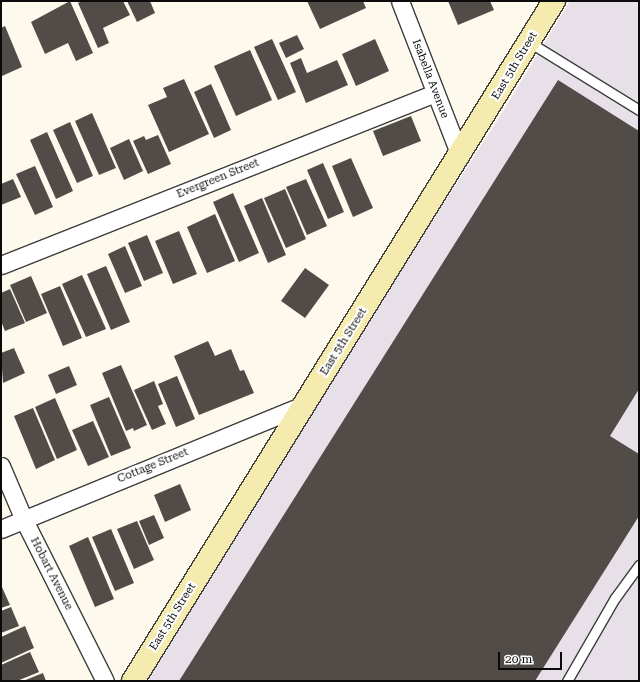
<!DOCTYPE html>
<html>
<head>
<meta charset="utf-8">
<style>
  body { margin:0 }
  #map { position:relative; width:640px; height:682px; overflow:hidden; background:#fdf9ec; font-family:"Roboto Serif",serif }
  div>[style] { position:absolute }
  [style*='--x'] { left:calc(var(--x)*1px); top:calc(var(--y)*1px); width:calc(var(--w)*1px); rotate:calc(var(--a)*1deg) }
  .industrial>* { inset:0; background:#e8e0e9 }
  .building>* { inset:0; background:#524c49 }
  .roads { filter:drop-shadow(1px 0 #3e3e3e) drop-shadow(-1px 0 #3e3e3e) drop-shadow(0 1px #3e3e3e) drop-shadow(0 -1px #3e3e3e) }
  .lane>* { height:9px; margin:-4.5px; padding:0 4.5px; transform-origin:4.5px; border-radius:4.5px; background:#fff }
  .street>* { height:17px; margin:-8.5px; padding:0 8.5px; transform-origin:8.5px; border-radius:8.5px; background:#fff }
  .secondary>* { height:22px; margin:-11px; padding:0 11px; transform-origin:11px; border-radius:11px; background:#f5ebae }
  span { translate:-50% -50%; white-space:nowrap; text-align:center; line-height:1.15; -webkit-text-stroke:4px #fff; paint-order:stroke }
  .street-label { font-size:11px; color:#0b0b0b }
  .frame { position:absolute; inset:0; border:2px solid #0b0b0b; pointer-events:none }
  .scale { position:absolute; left:498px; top:652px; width:64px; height:18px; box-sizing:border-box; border:2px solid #0b0b0b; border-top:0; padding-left:5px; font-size:12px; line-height:14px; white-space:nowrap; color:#0b0b0b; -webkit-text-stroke:3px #fff; paint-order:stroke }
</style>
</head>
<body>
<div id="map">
  <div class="industrial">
    <i style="clip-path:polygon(570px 1px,639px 1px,639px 681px,134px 681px,497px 121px)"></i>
  </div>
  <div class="building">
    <i style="clip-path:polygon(70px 1px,93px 53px,76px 61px,68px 43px,45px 54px,31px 22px)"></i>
    <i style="clip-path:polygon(82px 1px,123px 1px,130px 15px,103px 28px,109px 43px,98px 48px,78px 3px)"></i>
    <i style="clip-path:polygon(127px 1px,150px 1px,155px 13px,137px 22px)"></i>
    <i style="clip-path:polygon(307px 1px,363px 1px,366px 8px,320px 29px)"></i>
    <i style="clip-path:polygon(448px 1px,490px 1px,494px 10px,458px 25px)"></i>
    <i style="clip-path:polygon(5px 26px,22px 67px,2px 76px,1px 28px)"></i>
    <i style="clip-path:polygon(297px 35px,304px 49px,286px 58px,279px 43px)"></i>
    <i style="clip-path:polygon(272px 39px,296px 92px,278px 100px,254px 47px)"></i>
    <i style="clip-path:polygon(375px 39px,389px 71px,356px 86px,342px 54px)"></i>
    <i style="clip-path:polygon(250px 50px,272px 100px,236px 116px,214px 66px)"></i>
    <i style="clip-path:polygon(301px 58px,307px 73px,337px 60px,348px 85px,306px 103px,290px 63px)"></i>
    <i style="clip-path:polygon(184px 79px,209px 134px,169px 152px,148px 105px,167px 97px,163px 88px)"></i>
    <i style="clip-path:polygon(558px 80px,639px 131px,639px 389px,610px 436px,639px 454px,639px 516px,535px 681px,179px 681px)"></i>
    <i style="clip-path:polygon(211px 84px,231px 130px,214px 138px,194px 92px)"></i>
    <i style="clip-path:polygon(92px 113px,116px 168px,99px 175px,75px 121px)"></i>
    <i style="clip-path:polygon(411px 116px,421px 141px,383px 156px,373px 131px)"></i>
    <i style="clip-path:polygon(70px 122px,93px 176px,77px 183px,53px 130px)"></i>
    <i style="clip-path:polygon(47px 132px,73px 191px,56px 199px,30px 140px)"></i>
    <i style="clip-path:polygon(158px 135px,171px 164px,148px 174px,133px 141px,144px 136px,146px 140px)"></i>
    <i style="clip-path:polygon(129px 139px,143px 171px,124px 180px,110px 148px)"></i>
    <i style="clip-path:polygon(351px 158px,373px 208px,353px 217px,332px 166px)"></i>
    <i style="clip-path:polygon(323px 163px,344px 212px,328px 219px,307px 170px)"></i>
    <i style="clip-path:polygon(35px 166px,53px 207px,35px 215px,16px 174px)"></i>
    <i style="clip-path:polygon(13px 179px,21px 197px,1px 205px,1px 184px)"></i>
    <i style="clip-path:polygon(306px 179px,327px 226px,307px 235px,286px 187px)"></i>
    <i style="clip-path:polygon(285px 189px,306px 239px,286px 248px,264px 198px)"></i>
    <i style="clip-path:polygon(233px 193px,259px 253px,239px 262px,213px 202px)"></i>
    <i style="clip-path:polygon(262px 198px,286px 255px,268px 263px,244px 206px)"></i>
    <i style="clip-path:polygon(215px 214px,235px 261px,207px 273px,187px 227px)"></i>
    <i style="clip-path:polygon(179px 231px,197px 274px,173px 284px,155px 241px)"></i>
    <i style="clip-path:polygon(147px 235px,163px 273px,144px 281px,128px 243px)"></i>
    <i style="clip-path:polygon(125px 246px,142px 286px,125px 293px,108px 254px)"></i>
    <i style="clip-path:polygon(106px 266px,130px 322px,111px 330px,87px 274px)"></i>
    <i style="clip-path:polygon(305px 268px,329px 285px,305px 318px,281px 301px)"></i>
    <i style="clip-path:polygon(82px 275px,106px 329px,86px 337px,62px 284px)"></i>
    <i style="clip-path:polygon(31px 276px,47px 313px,26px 322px,10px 285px)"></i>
    <i style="clip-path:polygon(60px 286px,82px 338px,63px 346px,41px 294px)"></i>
    <i style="clip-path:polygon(10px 289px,25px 323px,5px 331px,1px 321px,1px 293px)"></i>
    <i style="clip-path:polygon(208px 341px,215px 356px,231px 349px,240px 371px,244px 370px,254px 393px,199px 415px,174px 356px)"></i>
    <i style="clip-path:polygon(14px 348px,25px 373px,3px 383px,1px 353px)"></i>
    <i style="clip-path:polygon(121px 365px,147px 425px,134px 431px,133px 428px,126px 431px,102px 373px)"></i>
    <i style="clip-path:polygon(69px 366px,77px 385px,56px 394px,48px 375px)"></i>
    <i style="clip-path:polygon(177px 376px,195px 419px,176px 427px,158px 384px)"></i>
    <i style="clip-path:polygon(154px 381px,163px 404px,158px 406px,166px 424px,152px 430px,134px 390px)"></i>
    <i style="clip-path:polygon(109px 397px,131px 448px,111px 456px,90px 405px)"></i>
    <i style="clip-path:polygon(55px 398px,77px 450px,57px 459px,35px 407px)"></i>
    <i style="clip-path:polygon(33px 408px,55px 460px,36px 469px,14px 416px)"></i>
    <i style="clip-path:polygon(93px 421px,109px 457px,88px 466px,72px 430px)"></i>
    <i style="clip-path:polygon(180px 484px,191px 510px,165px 522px,154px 495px)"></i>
    <i style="clip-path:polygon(154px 515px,164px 538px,149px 545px,139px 521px)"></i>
    <i style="clip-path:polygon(137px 521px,154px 560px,134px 569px,117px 529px)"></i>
    <i style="clip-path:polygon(111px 529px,134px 583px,115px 591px,92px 537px)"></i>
    <i style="clip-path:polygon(88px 537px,114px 599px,95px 607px,69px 546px)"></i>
    <i style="clip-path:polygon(1px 585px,10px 605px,1px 608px)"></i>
    <i style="clip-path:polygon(11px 607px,19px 626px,1px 633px,1px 611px)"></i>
    <i style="clip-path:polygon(25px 626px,34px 648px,1px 663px,1px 637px)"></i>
    <i style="clip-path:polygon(30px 652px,39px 672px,17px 681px,1px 681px,1px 665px)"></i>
    <i style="clip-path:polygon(43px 673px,46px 681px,23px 681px)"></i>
  </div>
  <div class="roads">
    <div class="lane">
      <i style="--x:529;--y:42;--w:129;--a:31.7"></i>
      <i style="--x:567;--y:681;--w:96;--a:-60"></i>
      <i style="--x:615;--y:598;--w:41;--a:-54"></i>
    </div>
    <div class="street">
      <i style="--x:400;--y:1;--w:166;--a:68.8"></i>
      <i style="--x:1;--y:265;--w:467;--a:-21.6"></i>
      <i style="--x:1;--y:466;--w:59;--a:66.9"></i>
      <i style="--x:24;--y:520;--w:180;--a:63.3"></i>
      <i style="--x:1;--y:529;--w:330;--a:-22.3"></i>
    </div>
    <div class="secondary">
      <i style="--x:133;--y:681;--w:800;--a:-58.24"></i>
    </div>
  </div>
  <div class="street-label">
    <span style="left:515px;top:66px;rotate:-59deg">East 5th Street</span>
    <span style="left:430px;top:79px;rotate:69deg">Isabella Avenue</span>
    <span style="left:218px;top:179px;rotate:-22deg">Evergreen Street</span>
    <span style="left:344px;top:342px;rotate:-58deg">East 5th Street</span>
    <span style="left:153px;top:466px;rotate:-22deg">Cottage Street</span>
    <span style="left:51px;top:574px;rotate:63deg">Hobart Avenue</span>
    <span style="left:173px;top:617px;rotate:-58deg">East 5th Street</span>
  </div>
  <div class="frame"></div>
  <div class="scale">20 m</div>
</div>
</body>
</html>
